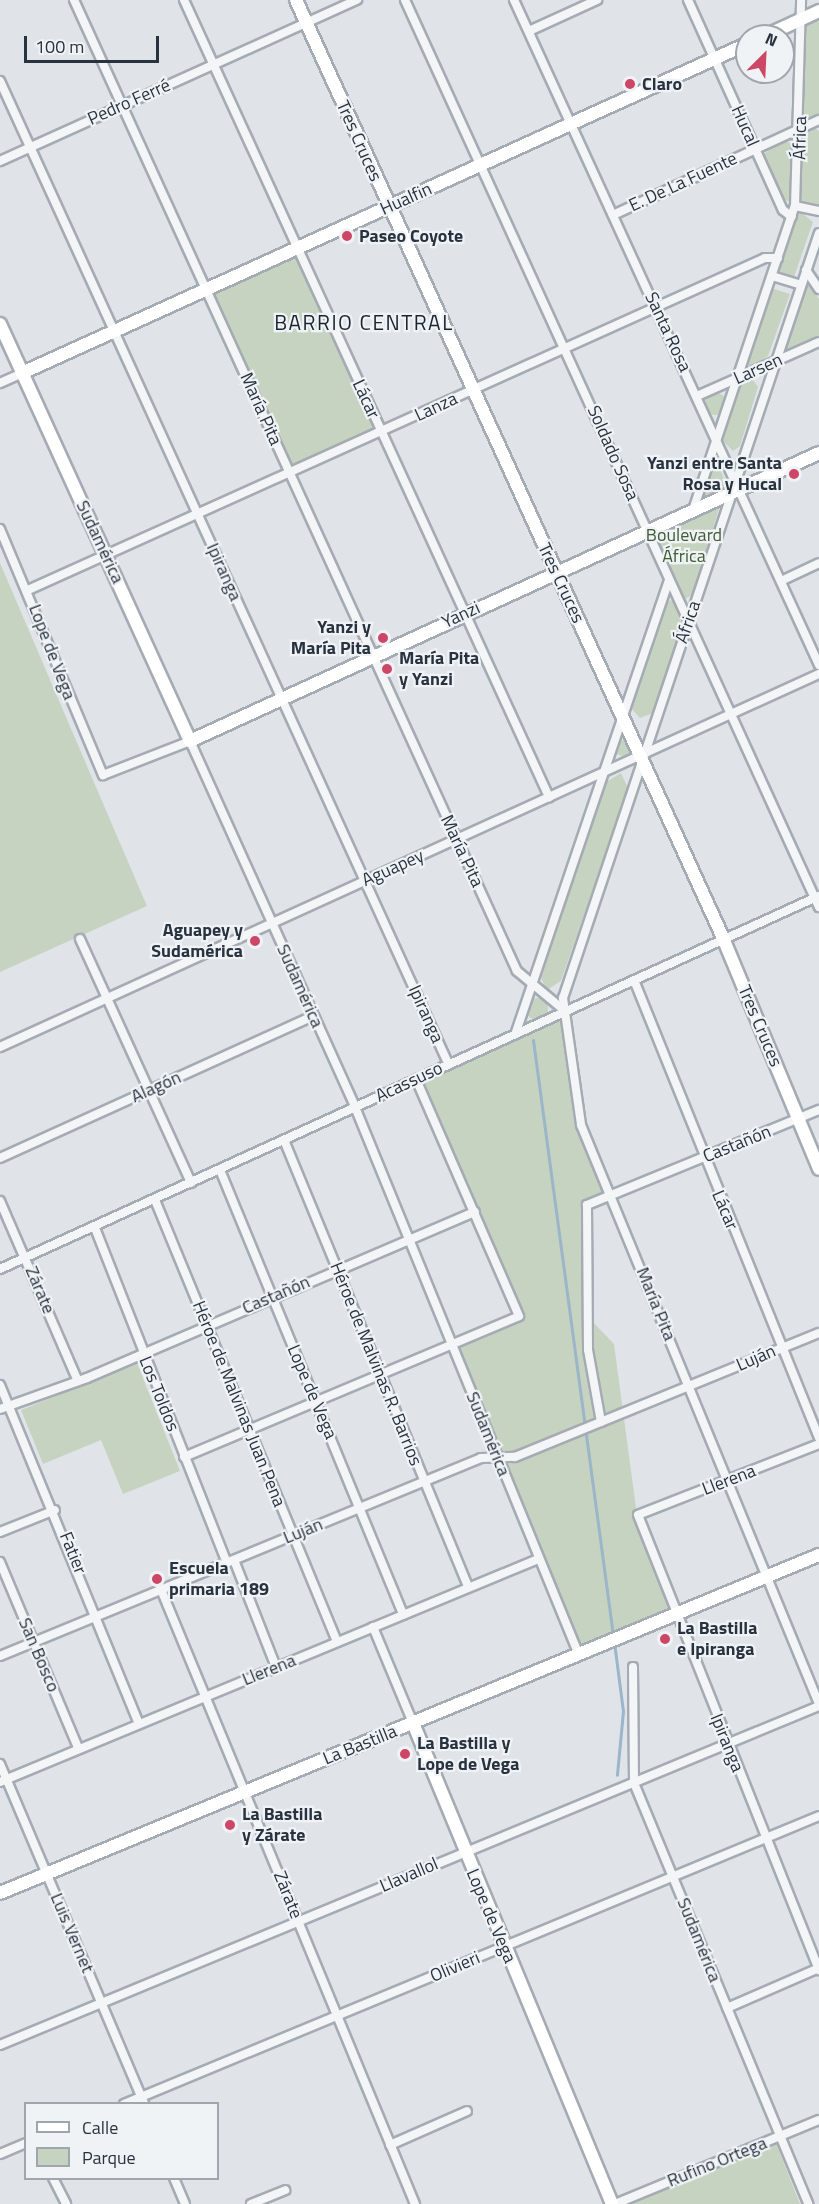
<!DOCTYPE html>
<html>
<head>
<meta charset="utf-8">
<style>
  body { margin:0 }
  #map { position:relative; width:819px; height:2204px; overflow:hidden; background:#e0e4e9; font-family:"Titillium Web",sans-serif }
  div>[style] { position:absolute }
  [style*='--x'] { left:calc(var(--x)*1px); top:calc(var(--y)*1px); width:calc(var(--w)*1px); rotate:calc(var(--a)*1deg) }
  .green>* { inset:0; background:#c7d3c1 }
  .round { border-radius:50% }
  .stream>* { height:3px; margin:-1.5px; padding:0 1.5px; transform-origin:1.5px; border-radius:1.5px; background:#9bb5c9 }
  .roads { filter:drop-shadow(2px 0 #a5abb3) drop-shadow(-2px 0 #a5abb3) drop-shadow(0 2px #a5abb3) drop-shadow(0 -2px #a5abb3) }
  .street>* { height:8px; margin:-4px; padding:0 4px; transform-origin:4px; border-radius:4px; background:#f3f5f7 }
  .secondary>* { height:12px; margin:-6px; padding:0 6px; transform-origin:6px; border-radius:6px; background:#fff }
  .dots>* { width:16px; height:16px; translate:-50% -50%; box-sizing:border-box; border:3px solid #f0f3f6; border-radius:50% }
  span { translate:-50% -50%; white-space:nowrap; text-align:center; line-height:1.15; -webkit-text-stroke:4.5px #f0f3f6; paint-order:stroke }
  .poi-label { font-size:18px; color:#293340; font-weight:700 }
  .left { translate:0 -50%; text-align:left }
  .right { translate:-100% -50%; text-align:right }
  .street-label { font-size:18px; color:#293340 }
  .park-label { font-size:18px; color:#405c36 }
  .quarter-label { font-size:21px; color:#1b2431; letter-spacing:1.5px }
  .legend { position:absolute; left:24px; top:2102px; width:195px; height:78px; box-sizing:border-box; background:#f0f3f6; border:2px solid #a0a6ad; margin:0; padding:8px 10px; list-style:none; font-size:18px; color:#293340 }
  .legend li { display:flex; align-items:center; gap:12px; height:30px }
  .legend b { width:30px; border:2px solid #a0a6ad }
  .north { position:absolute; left:735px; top:24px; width:60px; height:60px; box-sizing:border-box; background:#f0f3f6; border:2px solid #a0a6ad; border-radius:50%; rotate:24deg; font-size:16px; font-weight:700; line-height:24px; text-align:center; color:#293340 }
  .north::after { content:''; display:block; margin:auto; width:21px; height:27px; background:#cd4665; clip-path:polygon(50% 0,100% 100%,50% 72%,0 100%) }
  .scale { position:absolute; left:24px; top:36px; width:135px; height:27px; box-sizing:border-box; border:3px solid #293340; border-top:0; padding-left:8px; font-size:18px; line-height:21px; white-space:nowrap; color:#293340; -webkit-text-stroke:4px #f0f3f6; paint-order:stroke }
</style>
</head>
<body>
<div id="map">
  <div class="green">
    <i style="clip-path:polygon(819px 17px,819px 116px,809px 120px,803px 115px,801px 27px)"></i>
    <i style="clip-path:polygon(815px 128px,819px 131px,819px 206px,801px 201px,803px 136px)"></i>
    <i style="clip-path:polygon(784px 140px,793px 145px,791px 203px,781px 197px,762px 155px)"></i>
    <i style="clip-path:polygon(802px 213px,813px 222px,793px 280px,777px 273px,796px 216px)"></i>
    <i style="clip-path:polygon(298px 248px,382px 432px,290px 474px,205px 290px)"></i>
    <i style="clip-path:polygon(810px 285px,819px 299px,819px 338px,785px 351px,804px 288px)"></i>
    <i style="clip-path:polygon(771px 288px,790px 294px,768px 356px,752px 367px,746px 363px)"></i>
    <i style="clip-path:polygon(751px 377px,758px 387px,740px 446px,733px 451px,721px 439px,740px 384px)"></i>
    <i class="round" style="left:705px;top:393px;width:22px;height:22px"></i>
    <i style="clip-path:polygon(715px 457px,728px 488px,701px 500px)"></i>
    <i style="clip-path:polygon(720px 505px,693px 595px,684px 599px,653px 536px)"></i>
    <i style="clip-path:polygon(0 563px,147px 906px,0 972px)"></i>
    <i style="clip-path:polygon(674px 600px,682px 626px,653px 713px,640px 718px,629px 706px,666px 601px)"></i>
    <i class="round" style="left:615px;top:740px;width:16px;height:16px"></i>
    <i style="clip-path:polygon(621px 773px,628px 788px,561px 981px,547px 990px,541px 978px,606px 782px)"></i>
    <i class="round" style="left:526px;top:998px;width:22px;height:22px"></i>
    <i style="clip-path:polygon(565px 1011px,578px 1116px,612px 1196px,587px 1206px,590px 1319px,614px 1344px,636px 1508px,676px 1615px,579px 1655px,452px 1345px,516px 1318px,416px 1079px)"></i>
    <i style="clip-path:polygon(137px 1363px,180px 1471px,123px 1494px,101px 1440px,43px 1464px,21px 1410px)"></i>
    <i style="clip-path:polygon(776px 2143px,800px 2204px,630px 2204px)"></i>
  </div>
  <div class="stream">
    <i style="--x:533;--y:1040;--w:601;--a:82.35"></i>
    <i style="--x:614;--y:1642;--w:70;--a:82.6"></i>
    <i style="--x:623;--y:1711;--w:64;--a:95.4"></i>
  </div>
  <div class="roads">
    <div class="street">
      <i style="--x:74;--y:0;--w:1067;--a:65.48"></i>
      <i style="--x:517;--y:971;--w:62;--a:39.8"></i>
      <i style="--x:184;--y:0;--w:877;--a:65.39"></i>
      <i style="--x:405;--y:0;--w:997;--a:65.47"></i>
      <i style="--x:514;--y:0;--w:732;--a:65.36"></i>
      <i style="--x:688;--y:0;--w:230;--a:65.7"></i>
      <i style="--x:783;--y:210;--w:11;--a:38"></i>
      <i style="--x:529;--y:31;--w:75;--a:-24.5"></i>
      <i style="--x:0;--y:81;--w:1079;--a:65.48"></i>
      <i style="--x:0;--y:161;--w:392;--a:-24.3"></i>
      <i style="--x:795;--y:206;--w:25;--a:12"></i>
      <i style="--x:613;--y:215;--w:227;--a:-24.8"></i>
      <i style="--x:819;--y:233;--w:807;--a:108.5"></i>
      <i style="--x:563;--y:998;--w:128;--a:81.9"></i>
      <i style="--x:581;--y:1125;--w:626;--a:67.65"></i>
      <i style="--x:806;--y:270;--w:23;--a:56"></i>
      <i style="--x:772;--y:276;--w:30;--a:17"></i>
      <i style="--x:0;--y:383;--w:24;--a:-24"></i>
      <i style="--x:697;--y:396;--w:133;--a:-23.9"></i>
      <i style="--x:693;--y:510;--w:321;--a:-71.5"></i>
      <i style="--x:795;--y:206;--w:206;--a:-88.3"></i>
      <i style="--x:0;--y:529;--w:267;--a:67.3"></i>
      <i style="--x:103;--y:775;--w:93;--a:-21.3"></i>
      <i style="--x:190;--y:741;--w:401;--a:65.7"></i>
      <i style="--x:355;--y:1107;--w:592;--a:67.77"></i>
      <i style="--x:781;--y:581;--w:42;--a:-25.3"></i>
      <i style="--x:28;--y:590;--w:808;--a:-24.25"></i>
      <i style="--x:765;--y:258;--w:13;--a:0"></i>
      <i style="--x:80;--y:939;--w:268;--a:65.5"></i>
      <i style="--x:634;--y:980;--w:494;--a:68"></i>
      <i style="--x:516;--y:1032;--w:477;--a:-71.3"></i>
      <i style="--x:0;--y:1047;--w:900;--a:-24.49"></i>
      <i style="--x:284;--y:1140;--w:483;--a:67.6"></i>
      <i style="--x:0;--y:1158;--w:344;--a:-24.4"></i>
      <i style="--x:220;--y:1170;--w:481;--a:67.6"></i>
      <i style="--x:155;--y:1200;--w:478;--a:67.6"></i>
      <i style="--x:0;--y:1201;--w:196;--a:66.6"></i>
      <i style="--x:95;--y:1228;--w:357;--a:68.5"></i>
      <i style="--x:0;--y:1269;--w:900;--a:-24.49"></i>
      <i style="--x:0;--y:1385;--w:366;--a:67.7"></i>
      <i style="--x:0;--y:1409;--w:92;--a:-19.6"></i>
      <i style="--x:87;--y:1378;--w:422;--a:-23.2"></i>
      <i style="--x:601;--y:1422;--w:73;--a:-100.2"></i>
      <i style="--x:588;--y:1350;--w:145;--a:-90.4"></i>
      <i style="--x:587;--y:1205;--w:251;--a:-22.3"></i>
      <i style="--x:819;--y:1444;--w:194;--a:158.6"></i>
      <i style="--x:638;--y:1515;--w:490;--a:68.3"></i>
      <i style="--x:184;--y:1457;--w:363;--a:-22.8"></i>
      <i style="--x:519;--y:1316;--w:258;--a:-113.5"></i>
      <i style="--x:0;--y:1532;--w:59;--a:-21.8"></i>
      <i style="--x:234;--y:1560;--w:115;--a:68.6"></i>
      <i style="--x:0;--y:1562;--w:202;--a:67.2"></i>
      <i style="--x:160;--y:1587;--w:668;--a:67.55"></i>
      <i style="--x:373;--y:1627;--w:104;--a:67.4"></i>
      <i style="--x:0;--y:1656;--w:520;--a:-22.37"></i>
      <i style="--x:481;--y:1458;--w:34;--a:-2"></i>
      <i style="--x:515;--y:1457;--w:328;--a:-22.2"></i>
      <i style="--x:633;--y:1667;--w:116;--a:89.5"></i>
      <i style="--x:634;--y:1783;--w:456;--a:67.5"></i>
      <i style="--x:0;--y:1764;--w:369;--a:67"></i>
      <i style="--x:0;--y:1782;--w:582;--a:-22.51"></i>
      <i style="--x:727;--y:2008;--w:100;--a:-23.5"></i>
      <i style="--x:0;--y:2045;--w:886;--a:-22.49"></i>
      <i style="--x:124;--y:2104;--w:752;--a:-22.51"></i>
      <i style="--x:390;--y:2145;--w:84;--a:-23.8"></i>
      <i style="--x:0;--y:2154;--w:28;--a:-23"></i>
      <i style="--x:53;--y:2178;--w:29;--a:63"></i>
      <i style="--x:174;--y:2178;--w:28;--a:67"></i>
      <i style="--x:251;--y:2204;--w:37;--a:-22"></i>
      <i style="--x:615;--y:2204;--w:221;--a:-22.4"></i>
    </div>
    <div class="secondary">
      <i style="--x:296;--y:0;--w:1031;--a:65.52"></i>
      <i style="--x:723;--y:938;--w:250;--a:67.4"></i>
      <i style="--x:765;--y:36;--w:60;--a:-24.8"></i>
      <i style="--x:0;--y:324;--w:458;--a:65.5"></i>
      <i style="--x:190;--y:741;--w:692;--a:-24.6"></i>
      <i style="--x:22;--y:373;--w:796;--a:-24.41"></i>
      <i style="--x:413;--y:1723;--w:521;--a:67.52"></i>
      <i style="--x:0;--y:1893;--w:886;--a:-22.43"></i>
    </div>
  </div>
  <div class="dots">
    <i style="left:630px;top:84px;background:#cd4665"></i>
    <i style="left:347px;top:236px;background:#cd4665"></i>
    <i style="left:794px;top:474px;background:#cd4665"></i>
    <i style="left:383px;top:638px;background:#cd4665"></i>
    <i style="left:387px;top:669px;background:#cd4665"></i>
    <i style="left:255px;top:941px;background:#cd4665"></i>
    <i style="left:157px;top:1579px;background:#cd4665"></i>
    <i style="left:665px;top:1639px;background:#cd4665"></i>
    <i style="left:405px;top:1754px;background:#cd4665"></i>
    <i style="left:230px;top:1825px;background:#cd4665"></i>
  </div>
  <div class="poi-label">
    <span class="left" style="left:642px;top:84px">Claro</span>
    <span class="left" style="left:359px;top:236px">Paseo Coyote</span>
    <span class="right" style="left:782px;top:474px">Yanzi entre Santa<br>Rosa y Hucal</span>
    <span class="right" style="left:371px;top:638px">Yanzi y<br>María Pita</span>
    <span class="left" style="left:399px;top:669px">María Pita<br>y Yanzi</span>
    <span class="right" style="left:243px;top:941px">Aguapey y<br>Sudamérica</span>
    <span class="left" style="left:169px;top:1579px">Escuela<br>primaria 189</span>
    <span class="left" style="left:677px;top:1639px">La Bastilla<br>e Ipiranga</span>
    <span class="left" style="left:417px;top:1754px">La Bastilla y<br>Lope de Vega</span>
    <span class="left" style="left:242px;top:1825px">La Bastilla<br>y Zárate</span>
  </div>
  <div class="street-label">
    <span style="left:129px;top:102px;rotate:-24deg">Pedro Ferré</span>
    <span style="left:745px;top:126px;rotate:66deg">Hucal</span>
    <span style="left:800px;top:138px;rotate:-89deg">África</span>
    <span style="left:359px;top:141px;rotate:66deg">Tres Cruces</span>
    <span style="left:683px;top:182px;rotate:-25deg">E. De La Fuente</span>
    <span style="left:406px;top:199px;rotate:-24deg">Hualfin</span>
    <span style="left:668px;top:332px;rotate:65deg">Santa Rosa</span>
    <span style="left:758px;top:369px;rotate:-24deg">Larsen</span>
    <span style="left:366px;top:399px;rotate:65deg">Lácar</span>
    <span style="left:436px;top:407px;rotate:-25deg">Lanza</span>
    <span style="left:261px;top:409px;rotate:66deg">María Pita</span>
    <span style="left:613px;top:453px;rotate:66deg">Soldado Sosa</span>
    <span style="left:100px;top:542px;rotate:65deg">Sudamérica</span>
    <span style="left:224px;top:572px;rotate:66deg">Ipiranga</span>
    <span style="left:561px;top:583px;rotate:65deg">Tres Cruces</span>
    <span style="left:461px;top:615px;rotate:-25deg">Yanzi</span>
    <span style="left:688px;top:622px;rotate:-71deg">África</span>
    <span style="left:52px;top:652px;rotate:69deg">Lope de Vega</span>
    <span style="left:462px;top:851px;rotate:65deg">María Pita</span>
    <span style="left:393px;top:868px;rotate:-24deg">Aguapey</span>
    <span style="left:300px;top:986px;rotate:66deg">Sudamérica</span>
    <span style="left:426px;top:1014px;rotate:66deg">Ipiranga</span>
    <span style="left:760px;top:1026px;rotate:67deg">Tres Cruces</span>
    <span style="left:409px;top:1082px;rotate:-25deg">Acassuso</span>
    <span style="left:156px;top:1087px;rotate:-24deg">Alagón</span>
    <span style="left:737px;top:1144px;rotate:-22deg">Castañón</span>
    <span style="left:725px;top:1210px;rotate:67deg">Lácar</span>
    <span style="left:40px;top:1290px;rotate:67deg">Zárate</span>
    <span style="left:276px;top:1295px;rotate:-23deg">Castañón</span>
    <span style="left:656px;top:1304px;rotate:68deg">María Pita</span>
    <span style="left:756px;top:1358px;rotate:-23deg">Luján</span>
    <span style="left:376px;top:1364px;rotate:68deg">Héroe de Malvinas R. Barrios</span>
    <span style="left:312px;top:1392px;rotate:67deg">Lope de Vega</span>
    <span style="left:159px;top:1394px;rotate:68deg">Los Toldos</span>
    <span style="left:239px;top:1404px;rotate:68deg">Héroe de Malvinas Juan Pena</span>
    <span style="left:488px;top:1434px;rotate:68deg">Sudamérica</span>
    <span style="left:729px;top:1480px;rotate:-21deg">Llerena</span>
    <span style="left:303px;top:1531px;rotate:-22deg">Luján</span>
    <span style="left:73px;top:1553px;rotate:68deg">Fatier</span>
    <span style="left:39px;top:1655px;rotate:67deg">San Bosco</span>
    <span style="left:269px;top:1670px;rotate:-22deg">Llerena</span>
    <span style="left:727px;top:1743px;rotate:68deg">Ipiranga</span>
    <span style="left:360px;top:1745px;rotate:-22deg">La Bastilla</span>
    <span style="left:409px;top:1875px;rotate:-23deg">Llavallol</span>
    <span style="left:288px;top:1895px;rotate:68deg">Zárate</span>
    <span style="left:491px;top:1916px;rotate:67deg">Lope de Vega</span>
    <span style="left:72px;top:1933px;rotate:67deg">Luis Vernet</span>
    <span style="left:699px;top:1940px;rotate:68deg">Sudamérica</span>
    <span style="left:455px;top:1967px;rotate:-23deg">Olivieri</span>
    <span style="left:717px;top:2162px;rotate:-22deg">Rufino Ortega</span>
  </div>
  <div class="park-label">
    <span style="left:684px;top:546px">Boulevard<br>África</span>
  </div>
  <div class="quarter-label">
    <span style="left:364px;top:322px">BARRIO CENTRAL</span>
  </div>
  <ul class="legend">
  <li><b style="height:8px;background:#fff"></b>Calle</li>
  <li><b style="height:16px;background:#c7d3c1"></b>Parque</li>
  </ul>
  <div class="north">N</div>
  <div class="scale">100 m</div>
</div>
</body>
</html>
